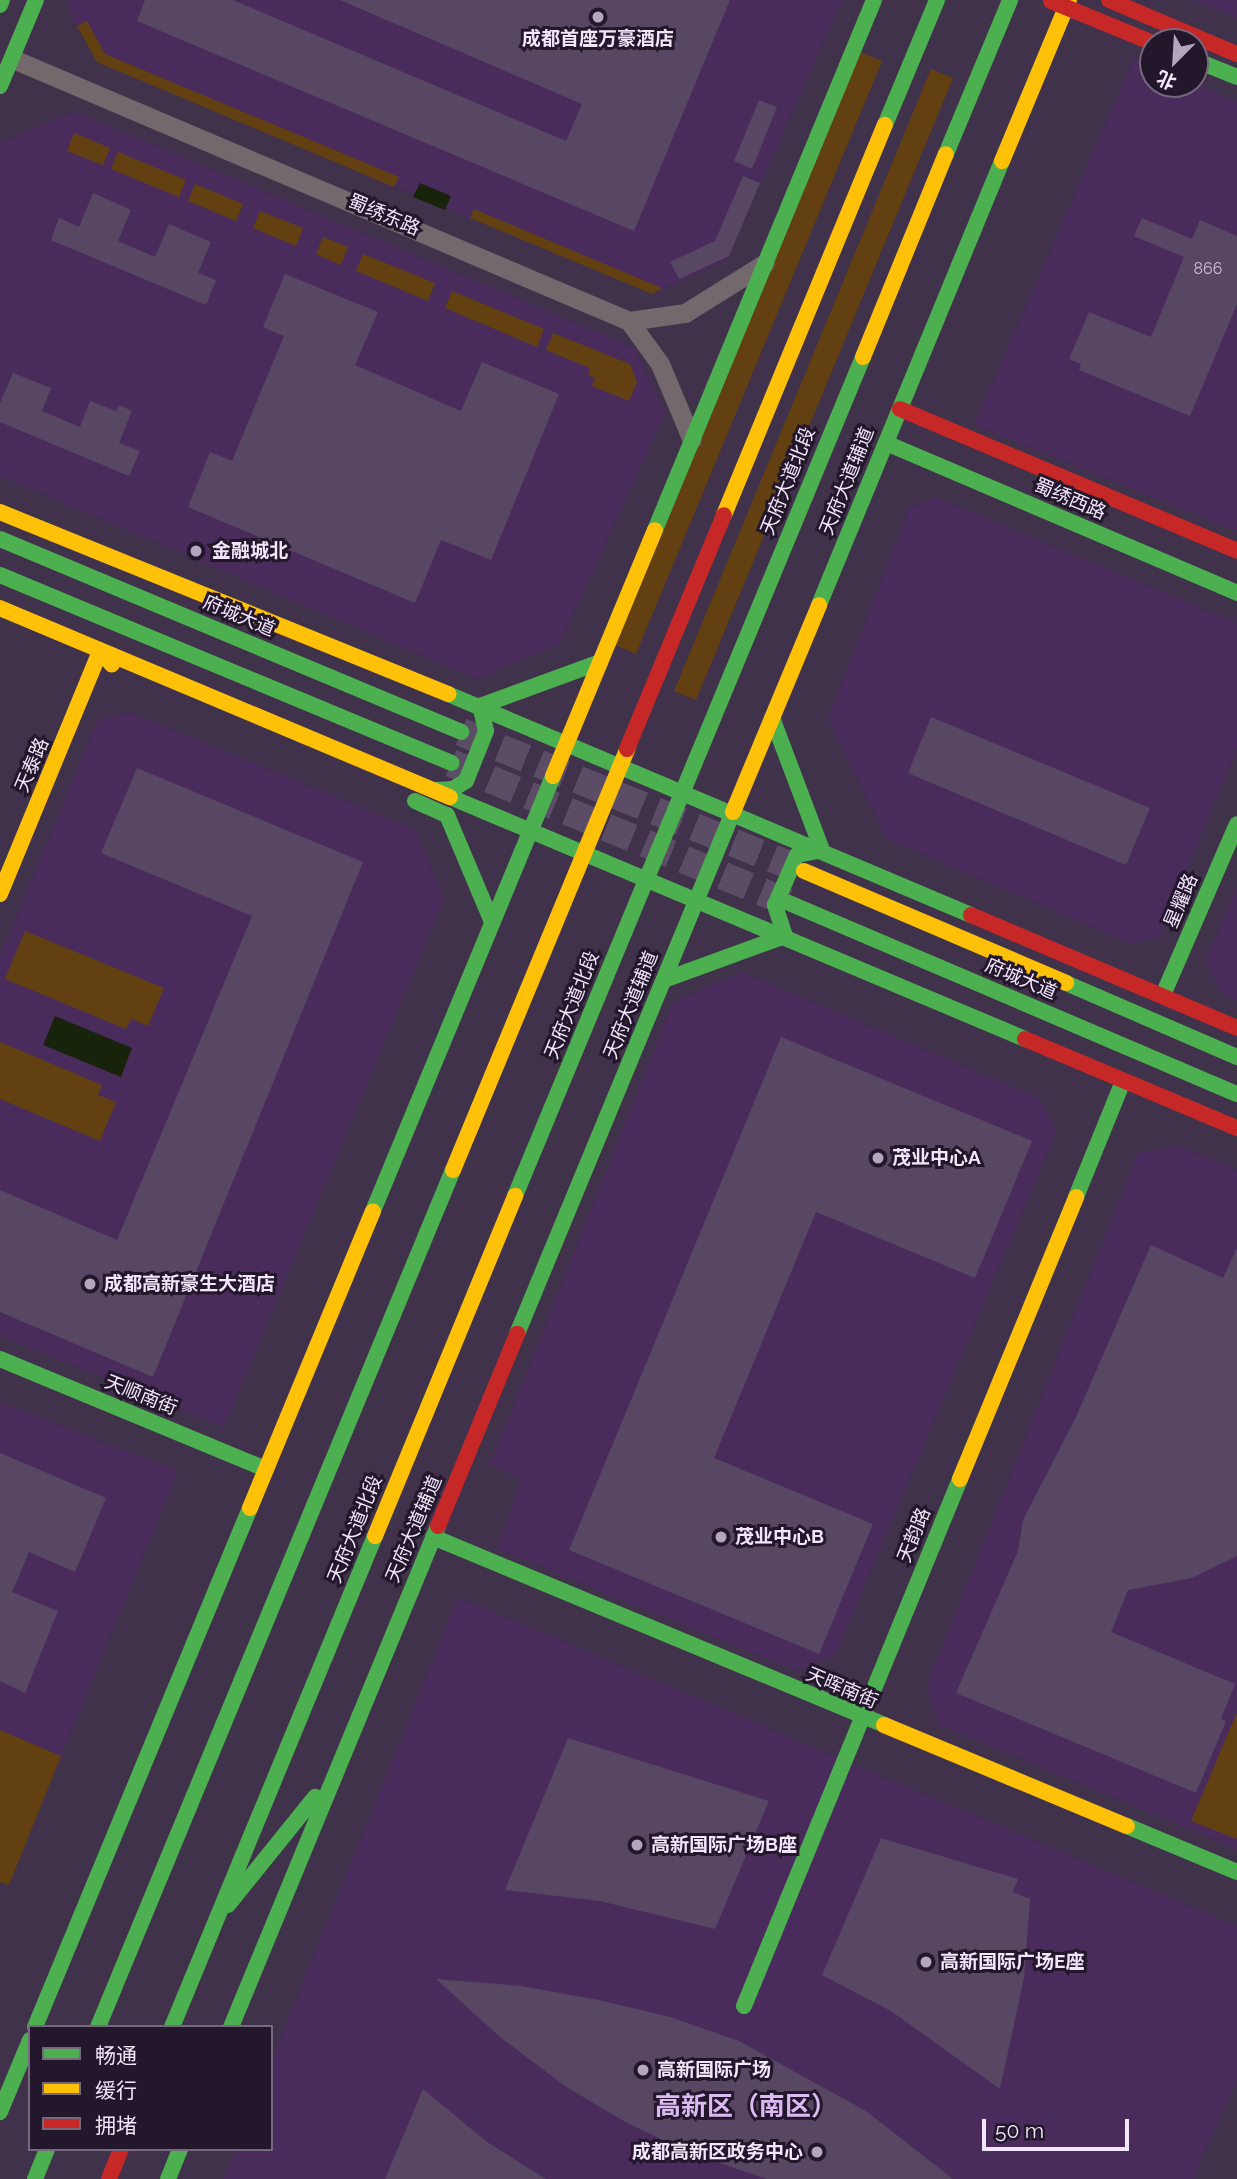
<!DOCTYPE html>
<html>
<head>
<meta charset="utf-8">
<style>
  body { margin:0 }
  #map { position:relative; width:1237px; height:2179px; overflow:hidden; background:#40324a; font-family:Raleway,"Noto Sans SC",sans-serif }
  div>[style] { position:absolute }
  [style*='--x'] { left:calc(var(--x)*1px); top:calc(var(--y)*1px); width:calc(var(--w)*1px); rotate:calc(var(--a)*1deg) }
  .built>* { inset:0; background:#4a2c5c }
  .green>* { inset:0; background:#624011 }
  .water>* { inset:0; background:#18230b }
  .building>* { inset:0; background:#574762 }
  .secondary-tunnel>* { height:28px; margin-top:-14px; transform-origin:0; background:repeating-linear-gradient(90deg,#5b4d65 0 28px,transparent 0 42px) }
  .street>* { height:19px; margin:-9.5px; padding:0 9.5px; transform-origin:9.5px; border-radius:9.5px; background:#73686c }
  .fast>* { height:16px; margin:-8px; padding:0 8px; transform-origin:8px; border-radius:8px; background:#4caf50 }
  .slow>* { height:16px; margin:-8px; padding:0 8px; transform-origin:8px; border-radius:8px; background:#ffc107 }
  .jam>* { height:16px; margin:-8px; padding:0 8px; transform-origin:8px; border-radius:8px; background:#c62828 }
  .dots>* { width:19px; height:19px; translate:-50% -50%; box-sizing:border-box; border:4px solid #23172b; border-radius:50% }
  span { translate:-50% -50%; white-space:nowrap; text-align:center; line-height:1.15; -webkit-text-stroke:6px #23172b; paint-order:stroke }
  .number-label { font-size:16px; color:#cbbed6 }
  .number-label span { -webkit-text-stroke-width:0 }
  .poi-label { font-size:19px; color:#f2e5fc; font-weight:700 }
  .left { translate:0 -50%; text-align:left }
  .right { translate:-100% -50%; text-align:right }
  .street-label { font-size:19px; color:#f2e5fc }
  .district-label { font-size:26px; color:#dbb9f1; font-weight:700 }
  .legend { position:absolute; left:28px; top:2025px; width:245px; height:126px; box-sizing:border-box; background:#23172b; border:2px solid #76697f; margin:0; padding:9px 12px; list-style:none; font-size:21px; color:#f2e5fc }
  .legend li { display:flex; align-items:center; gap:14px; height:35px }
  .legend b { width:35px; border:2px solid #76697f }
  .north { position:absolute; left:1139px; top:28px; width:70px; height:70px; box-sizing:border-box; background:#23172b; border:2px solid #76697f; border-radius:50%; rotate:204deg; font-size:19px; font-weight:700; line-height:28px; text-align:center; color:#f2e5fc }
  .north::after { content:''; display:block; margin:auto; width:24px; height:32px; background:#b4a6be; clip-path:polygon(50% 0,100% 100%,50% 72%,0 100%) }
  .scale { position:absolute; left:982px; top:2119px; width:147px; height:32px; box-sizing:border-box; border:4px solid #f2e5fc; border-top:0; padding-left:9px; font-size:21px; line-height:24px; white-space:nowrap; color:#f2e5fc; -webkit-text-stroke:5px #23172b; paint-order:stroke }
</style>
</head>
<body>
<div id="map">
  <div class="built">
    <i style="clip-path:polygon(70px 0,842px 0,727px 260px,652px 294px,97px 62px,67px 6px)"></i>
    <i style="clip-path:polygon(1193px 0,1237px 0,1237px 17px)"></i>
    <i style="clip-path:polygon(1134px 58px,1153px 66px,1153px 84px,1195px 84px,1237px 102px,1237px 531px,974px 425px)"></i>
    <i style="clip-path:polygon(74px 111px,635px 348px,665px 413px,560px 643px,477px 679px,0 476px,0 143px)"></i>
    <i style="clip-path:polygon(936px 497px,1237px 623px,1237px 748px,1159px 937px,1132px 944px,887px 839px,828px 719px,909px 508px)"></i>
    <i style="clip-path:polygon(129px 712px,415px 829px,444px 899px,224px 1427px,0 1335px,0 957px,97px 721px)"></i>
    <i style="clip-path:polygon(1237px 885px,1237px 1000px,1220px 992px,1206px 961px)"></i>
    <i style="clip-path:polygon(742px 972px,1039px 1098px,1056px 1132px,835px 1655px,797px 1671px,497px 1549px,522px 1479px,490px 1465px,673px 1002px)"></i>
    <i style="clip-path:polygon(1179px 1146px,1237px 1170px,1237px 1849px,939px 1725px,927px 1685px,1138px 1153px)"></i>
    <i style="clip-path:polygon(0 1402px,178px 1471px,61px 1756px,0 1730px)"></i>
    <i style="clip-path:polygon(458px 1597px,1237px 1926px,1237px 2079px,1193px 2179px,224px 2179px,236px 2149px,271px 2149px,271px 2062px)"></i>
  </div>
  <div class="green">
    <i style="clip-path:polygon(87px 21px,105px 54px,399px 177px,394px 187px,97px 62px,77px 26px)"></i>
    <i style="clip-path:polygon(858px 51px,882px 61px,636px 654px,611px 643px)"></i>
    <i style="clip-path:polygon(931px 69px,953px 78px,696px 700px,674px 691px)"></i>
    <i style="clip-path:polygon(74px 133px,110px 148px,103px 165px,67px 151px)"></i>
    <i style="clip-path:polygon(118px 152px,186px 180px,179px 197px,111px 169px)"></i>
    <i style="clip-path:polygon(195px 184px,243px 204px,236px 221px,188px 201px)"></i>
    <i style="clip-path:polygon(474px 209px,662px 288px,652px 294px,470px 218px)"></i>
    <i style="clip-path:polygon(260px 211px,303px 228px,296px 246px,253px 228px)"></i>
    <i style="clip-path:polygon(323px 237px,348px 247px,341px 265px,316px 254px)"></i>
    <i style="clip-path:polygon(363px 254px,435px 283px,428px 301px,356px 271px)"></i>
    <i style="clip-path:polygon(452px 291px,544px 329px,537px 347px,445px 308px)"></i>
    <i style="clip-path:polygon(553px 333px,630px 364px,637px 382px,629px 401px,592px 386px,595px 378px,588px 375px,590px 368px,546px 350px)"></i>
    <i style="clip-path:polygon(25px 931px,164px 988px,148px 1026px,131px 1019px,126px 1029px,5px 979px)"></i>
    <i style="clip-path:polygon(0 1042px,102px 1085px,98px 1095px,116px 1102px,100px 1141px,0 1099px)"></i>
    <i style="clip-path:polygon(1237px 1712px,1237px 1839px,1191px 1821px)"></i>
    <i style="clip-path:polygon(0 1730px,61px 1756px,9px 1885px,0 1882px)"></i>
  </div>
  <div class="water">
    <i style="clip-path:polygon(420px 183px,451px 196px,445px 210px,413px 197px)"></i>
    <i style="clip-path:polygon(55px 1016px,132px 1048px,121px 1077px,43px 1045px)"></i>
  </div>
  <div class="building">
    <i style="clip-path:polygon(145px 0,233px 0,566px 141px,582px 104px,340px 0,730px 0,634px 231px,137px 21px)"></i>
    <i style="clip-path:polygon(759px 100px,777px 107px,752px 169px,734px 161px)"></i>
    <i style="clip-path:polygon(743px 176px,760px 183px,729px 256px,679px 279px,670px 262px,715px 241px)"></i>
    <i style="clip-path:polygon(93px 193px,131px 210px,118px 241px,155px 257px,169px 224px,211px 242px,198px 273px,216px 280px,206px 305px,51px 240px,59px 218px,79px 227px)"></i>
    <i style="clip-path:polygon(1142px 218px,1192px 239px,1200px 220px,1237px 236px,1237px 304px,1190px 416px,1079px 370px,1081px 364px,1069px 359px,1089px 312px,1151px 337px,1184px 257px,1134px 236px)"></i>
    <i style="clip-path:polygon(285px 274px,378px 312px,355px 365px,461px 411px,482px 362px,559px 394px,491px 560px,441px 540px,415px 603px,188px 507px,210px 452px,232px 461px,284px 336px,263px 327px)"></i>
    <i style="clip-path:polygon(13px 373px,51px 388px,42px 411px,80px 427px,90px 401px,116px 411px,119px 405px,132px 411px,119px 443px,140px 451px,129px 476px,0 422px,0 403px)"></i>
    <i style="clip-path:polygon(931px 717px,1150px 808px,1126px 865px,908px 773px)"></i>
    <i style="clip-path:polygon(137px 768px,363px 862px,153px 1377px,0 1312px,0 1190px,117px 1240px,252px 916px,101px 853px)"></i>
    <i style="clip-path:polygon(781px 1037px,1032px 1141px,975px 1278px,816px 1212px,714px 1458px,873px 1524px,819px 1654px,569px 1550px)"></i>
    <i style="clip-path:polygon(1151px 1245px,1223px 1278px,1237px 1248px,1237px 1556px,1192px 1578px,1128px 1590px,1111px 1632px,1235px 1684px,1221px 1719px,1226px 1721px,1196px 1793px,956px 1693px,1018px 1551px,1023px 1520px,1076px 1417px)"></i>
    <i style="clip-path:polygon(0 1453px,106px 1498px,75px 1572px,29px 1552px,12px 1592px,58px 1611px,25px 1693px,0 1681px)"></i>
    <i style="clip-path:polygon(568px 1738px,769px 1801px,715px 1929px,600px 1901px,505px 1890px)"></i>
    <i style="clip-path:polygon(881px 1838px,1018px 1879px,1013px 1892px,1030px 1899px,1024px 1978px,1000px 2089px,891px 2011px,822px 1975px)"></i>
    <i style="clip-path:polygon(436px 1979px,521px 1986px,599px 2000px,670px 2017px,739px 2041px,866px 2111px,953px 2179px,767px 2179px,693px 2154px,627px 2123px,565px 2086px,500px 2037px)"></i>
    <i style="clip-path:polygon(423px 2089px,487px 2142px,546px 2179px,385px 2179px)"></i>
  </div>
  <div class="secondary-tunnel">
    <i style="--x:461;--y:732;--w:370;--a:22.1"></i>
    <i style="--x:451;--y:763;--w:366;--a:22.5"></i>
  </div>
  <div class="street">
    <i style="--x:13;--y:59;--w:669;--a:23.04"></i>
    <i style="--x:629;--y:321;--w:53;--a:54.2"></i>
    <i style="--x:660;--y:364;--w:82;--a:67.2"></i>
    <i style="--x:629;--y:321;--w:57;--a:-8.1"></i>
    <i style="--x:685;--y:313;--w:94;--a:-32"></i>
  </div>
  <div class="fast">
    <i style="--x:0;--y:5;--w:5;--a:-68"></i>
    <i style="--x:1195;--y:60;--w:45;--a:22"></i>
    <i style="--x:0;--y:86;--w:93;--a:-67.3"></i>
    <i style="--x:885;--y:125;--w:135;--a:-67.4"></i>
    <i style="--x:946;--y:154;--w:167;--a:-67.4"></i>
    <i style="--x:886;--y:443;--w:382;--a:23.1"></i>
    <i style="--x:655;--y:530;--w:573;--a:-67.55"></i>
    <i style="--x:0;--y:539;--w:500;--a:22.7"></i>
    <i style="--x:0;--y:575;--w:489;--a:22.6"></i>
    <i style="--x:819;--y:605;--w:480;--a:-67.6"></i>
    <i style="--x:448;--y:694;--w:568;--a:22.91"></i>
    <i style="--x:435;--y:790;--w:18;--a:-3"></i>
    <i style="--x:453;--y:789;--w:15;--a:-32"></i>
    <i style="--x:466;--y:781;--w:54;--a:-68.2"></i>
    <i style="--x:486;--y:731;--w:26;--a:-103"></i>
    <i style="--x:480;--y:706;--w:128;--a:-20.1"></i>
    <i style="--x:450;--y:797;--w:624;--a:22.82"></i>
    <i style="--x:415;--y:801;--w:35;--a:24"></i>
    <i style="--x:447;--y:815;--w:116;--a:67.2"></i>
    <i style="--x:789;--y:903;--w:487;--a:23.1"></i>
    <i style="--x:664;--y:980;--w:129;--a:-20"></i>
    <i style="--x:785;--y:936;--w:33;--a:-108"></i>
    <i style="--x:775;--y:905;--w:55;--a:-66.3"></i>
    <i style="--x:797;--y:855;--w:25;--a:-11"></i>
    <i style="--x:822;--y:850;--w:141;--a:-110.7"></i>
    <i style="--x:1066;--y:983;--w:186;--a:23.4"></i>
    <i style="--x:1163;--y:995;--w:186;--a:-66.6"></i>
    <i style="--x:515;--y:1196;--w:908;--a:-67.47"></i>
    <i style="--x:1076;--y:1197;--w:125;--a:-67.9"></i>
    <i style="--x:373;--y:1211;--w:471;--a:-67.5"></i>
    <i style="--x:517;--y:1334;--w:565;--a:-67.52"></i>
    <i style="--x:0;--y:1359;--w:288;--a:22.5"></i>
    <i style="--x:433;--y:1537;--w:489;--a:22.6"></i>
    <i style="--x:1127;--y:1826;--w:119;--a:22.7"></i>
    <i style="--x:228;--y:1905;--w:139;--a:-51.1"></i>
    <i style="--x:744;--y:2006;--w:570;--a:-67.71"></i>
    <i style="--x:35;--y:2027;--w:562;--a:-67.5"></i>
    <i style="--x:98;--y:2027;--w:928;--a:-67.5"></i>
    <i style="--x:172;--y:2027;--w:531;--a:-67.54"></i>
    <i style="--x:231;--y:2027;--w:542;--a:-67.55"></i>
    <i style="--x:0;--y:2112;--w:78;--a:-67.4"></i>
    <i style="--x:35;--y:2179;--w:32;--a:-68"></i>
    <i style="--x:168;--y:2179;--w:32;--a:-68"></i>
  </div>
  <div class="slow">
    <i style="--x:1002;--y:161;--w:174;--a:-67.4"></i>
    <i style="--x:863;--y:357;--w:219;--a:-67.8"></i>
    <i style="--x:0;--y:512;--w:484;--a:22.1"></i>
    <i style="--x:724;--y:515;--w:422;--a:-67.6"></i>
    <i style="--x:0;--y:608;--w:488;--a:22.8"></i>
    <i style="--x:553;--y:776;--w:266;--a:-67.5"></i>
    <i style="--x:733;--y:812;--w:224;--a:-67.4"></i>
    <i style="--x:804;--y:871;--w:285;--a:23.1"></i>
    <i style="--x:0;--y:894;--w:263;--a:-67.6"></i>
    <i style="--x:100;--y:651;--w:18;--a:49"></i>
    <i style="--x:453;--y:1170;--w:456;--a:-67.5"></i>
    <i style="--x:960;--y:1479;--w:305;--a:-67.6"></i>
    <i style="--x:250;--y:1508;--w:321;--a:-67.5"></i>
    <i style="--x:375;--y:1536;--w:368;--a:-67.6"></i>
    <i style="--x:884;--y:1725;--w:263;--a:22.6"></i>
  </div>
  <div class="jam">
    <i style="--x:1109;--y:0;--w:139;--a:22.9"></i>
    <i style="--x:1051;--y:1;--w:110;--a:22.4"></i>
    <i style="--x:900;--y:409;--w:366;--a:22.8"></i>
    <i style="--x:627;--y:749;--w:253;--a:-67.5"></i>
    <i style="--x:971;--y:915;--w:289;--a:23"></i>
    <i style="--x:1025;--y:1039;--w:230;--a:22.8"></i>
    <i style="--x:438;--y:1526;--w:208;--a:-67.6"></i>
    <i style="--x:109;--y:2179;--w:32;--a:-68"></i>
  </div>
  <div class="dots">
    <i style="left:598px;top:17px;background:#b4a6be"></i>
    <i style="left:196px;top:551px;background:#b4a6be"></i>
    <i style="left:878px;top:1158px;background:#b4a6be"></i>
    <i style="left:90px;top:1284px;background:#b4a6be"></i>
    <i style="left:721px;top:1537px;background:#b4a6be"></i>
    <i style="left:637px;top:1845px;background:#b4a6be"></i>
    <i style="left:926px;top:1962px;background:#b4a6be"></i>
    <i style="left:643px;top:2070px;background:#b4a6be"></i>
    <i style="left:817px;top:2152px;background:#b4a6be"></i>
  </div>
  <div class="number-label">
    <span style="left:1208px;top:269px">866</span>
  </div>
  <div class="poi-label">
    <span style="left:598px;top:39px">成都首座万豪酒店</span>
    <span class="left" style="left:212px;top:551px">金融城北</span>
    <span class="left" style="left:892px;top:1158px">茂业中心A</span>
    <span class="left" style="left:104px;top:1284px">成都高新豪生大酒店</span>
    <span class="left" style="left:735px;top:1537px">茂业中心B</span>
    <span class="left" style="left:651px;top:1845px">高新国际广场B座</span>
    <span class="left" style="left:940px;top:1962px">高新国际广场E座</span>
    <span class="left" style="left:657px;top:2070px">高新国际广场</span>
    <span class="right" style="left:803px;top:2152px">成都高新区政务中心</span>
  </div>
  <div class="street-label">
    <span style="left:384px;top:215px;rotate:23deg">蜀绣东路</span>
    <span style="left:788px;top:481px;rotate:-68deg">天府大道北段</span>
    <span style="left:847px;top:481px;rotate:-68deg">天府大道辅道</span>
    <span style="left:1070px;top:499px;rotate:23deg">蜀绣西路</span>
    <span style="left:239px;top:616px;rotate:23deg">府城大道</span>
    <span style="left:32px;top:765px;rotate:-67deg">天泰路</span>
    <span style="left:1181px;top:901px;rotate:-67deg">星耀路</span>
    <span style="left:1021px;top:979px;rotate:23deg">府城大道</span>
    <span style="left:572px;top:1005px;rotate:-68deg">天府大道北段</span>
    <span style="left:631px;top:1005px;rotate:-68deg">天府大道辅道</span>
    <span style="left:141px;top:1395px;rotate:22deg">天顺南街</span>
    <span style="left:355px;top:1529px;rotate:-68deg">天府大道北段</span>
    <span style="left:414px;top:1529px;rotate:-67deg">天府大道辅道</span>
    <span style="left:914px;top:1535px;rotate:-68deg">天韵路</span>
    <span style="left:842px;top:1688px;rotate:23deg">天晖南街</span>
  </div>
  <div class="district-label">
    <span style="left:746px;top:2107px">高新区（南区）</span>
  </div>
  <ul class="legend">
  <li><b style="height:9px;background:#4caf50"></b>畅通</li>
  <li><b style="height:9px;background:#ffc107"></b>缓行</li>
  <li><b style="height:9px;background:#c62828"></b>拥堵</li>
  </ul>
  <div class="north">北</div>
  <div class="scale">50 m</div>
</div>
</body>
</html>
